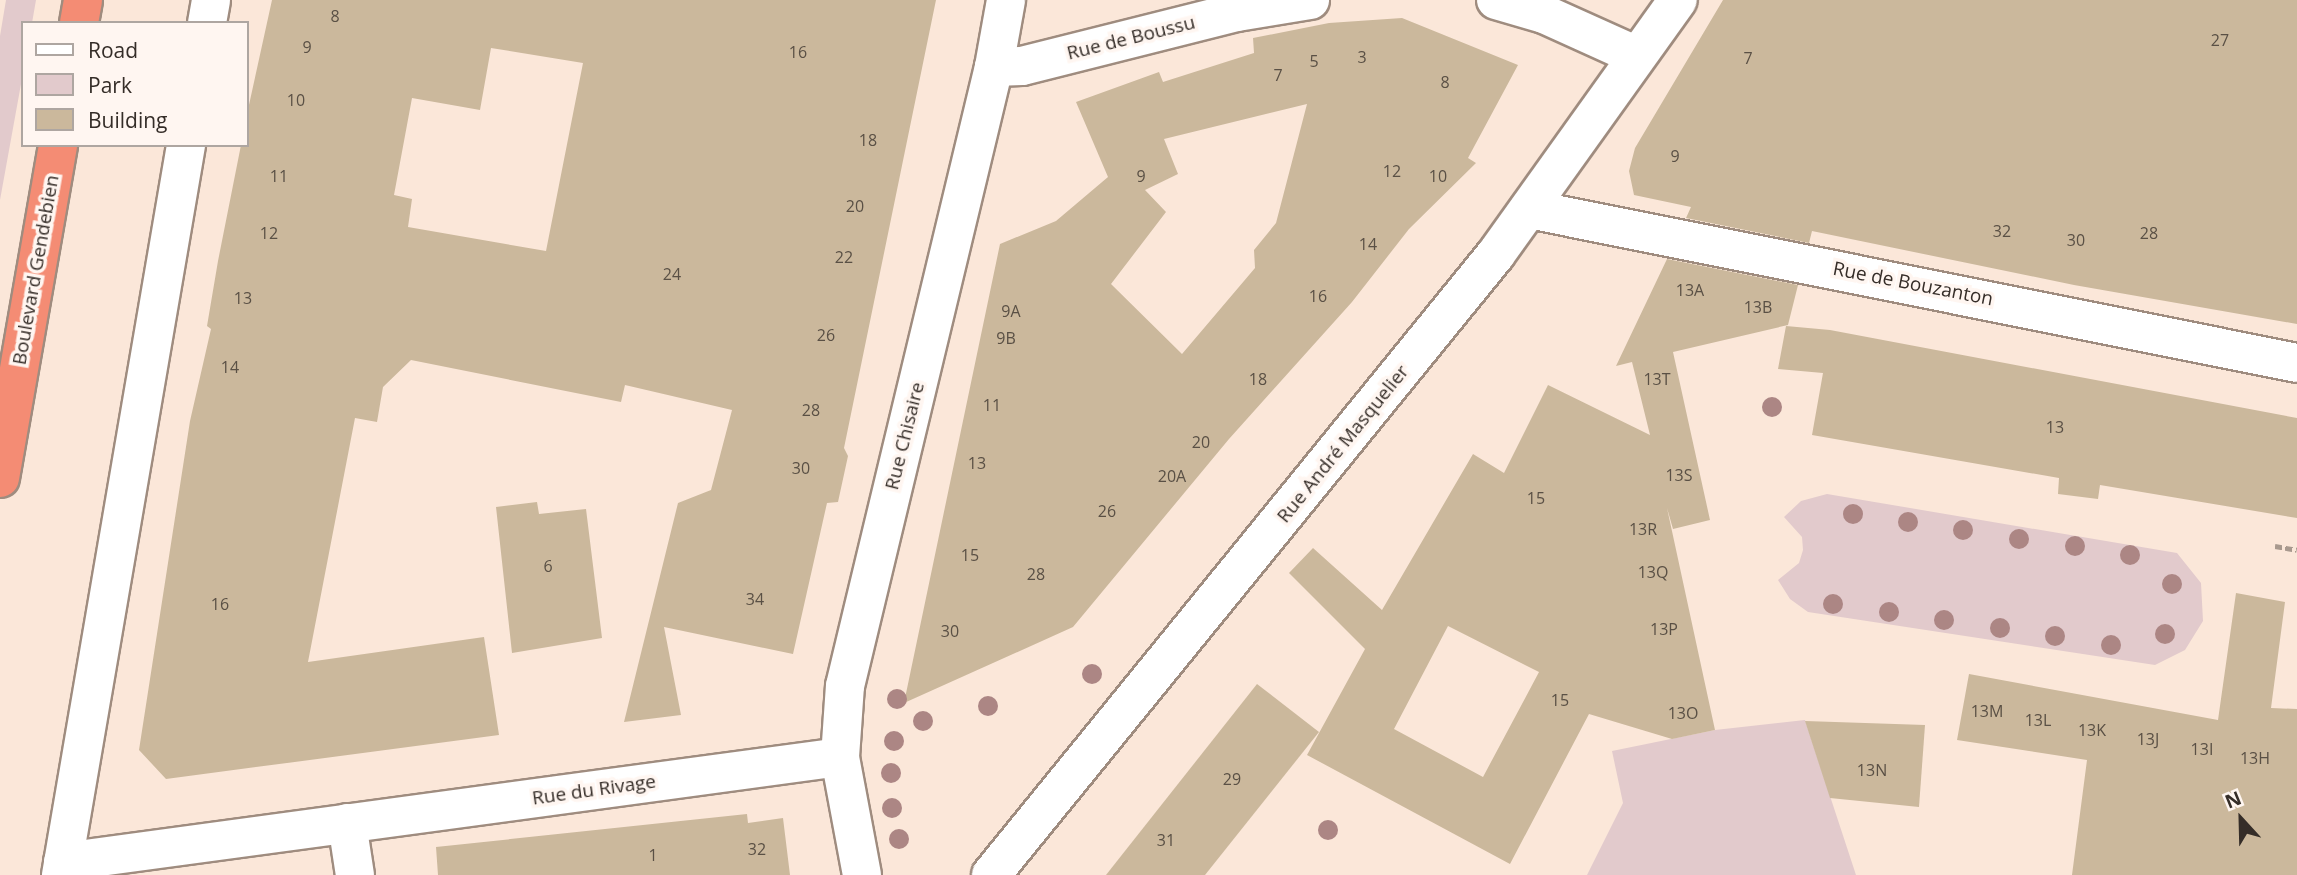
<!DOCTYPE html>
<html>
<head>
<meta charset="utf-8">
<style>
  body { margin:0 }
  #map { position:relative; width:2297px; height:875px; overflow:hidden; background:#fbe7d9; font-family:"Open Sans",sans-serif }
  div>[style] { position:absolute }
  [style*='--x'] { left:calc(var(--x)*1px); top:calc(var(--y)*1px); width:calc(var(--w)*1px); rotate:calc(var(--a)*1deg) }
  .green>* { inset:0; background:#e2cacc }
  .building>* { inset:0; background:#cbb89c }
  .path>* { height:4.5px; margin-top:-2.25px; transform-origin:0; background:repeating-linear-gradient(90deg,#a8998e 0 7px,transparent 0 10.5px) }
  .roads { filter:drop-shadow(2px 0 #9f8c7f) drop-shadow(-2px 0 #9f8c7f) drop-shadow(0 2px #9f8c7f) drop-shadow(0 -2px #9f8c7f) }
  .minor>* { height:38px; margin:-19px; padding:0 19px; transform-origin:19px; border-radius:19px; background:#fff }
  .secondary>* { height:38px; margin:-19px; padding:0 19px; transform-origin:19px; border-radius:19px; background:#fff }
  .trunk>* { height:38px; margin:-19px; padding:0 19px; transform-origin:19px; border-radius:19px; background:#f48c74 }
  .trees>* { width:20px; height:20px; margin:-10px; border-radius:50%; background:#ac8684 }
  span { translate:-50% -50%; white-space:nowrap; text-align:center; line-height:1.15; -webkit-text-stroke:7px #fff6f1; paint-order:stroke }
  .number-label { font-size:16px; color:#5a5045 }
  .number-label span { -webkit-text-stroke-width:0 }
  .street-label { font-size:19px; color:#352d28 }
  .legend { position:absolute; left:21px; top:21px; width:228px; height:126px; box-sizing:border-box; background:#fff6f1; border:2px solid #aea6a1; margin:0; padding:9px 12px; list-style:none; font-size:21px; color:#352d28 }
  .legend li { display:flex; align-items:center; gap:14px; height:35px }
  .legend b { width:35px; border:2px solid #aea6a1 }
  .north { position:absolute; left:2206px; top:784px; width:70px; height:70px; -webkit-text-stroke:5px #fff6f1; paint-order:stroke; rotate:338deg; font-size:19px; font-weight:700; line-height:28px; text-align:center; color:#352d28 }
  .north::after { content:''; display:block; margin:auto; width:24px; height:32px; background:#352d28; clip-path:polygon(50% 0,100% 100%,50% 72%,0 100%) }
</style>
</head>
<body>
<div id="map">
  <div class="green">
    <i style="clip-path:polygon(6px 0,36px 0,32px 23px,23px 23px,23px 73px,0 200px,0 36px)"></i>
    <i style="clip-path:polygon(1827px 494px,2177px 553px,2201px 583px,2203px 621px,2185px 650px,2155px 665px,1808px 612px,1790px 599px,1778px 580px,1799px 563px,1803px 550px,1802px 537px,1784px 517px,1801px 501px)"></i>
    <i style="clip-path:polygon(1805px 720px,1856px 875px,1587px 875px,1623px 803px,1612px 751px,1715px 730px)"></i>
  </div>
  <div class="building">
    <i style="clip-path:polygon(evenodd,272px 0,936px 0,844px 448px,848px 456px,838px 502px,827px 503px,793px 654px,664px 627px,681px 715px,624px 722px,678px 503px,711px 490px,732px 410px,625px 385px,621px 402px,411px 360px,383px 387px,377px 422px,355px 418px,308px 662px,484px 637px,499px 735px,166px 779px,139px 750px,190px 421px,211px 329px,207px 326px,218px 261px,241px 145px,247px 145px,247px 114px,272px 0,491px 48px,583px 63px,546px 251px,408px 227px,412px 199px,394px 195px,412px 98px,480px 110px,491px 48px)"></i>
    <i style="clip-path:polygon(1723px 0,2297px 0,2297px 324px,2074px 285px,1812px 231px,1809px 243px,1686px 218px,1691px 207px,1634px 195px,1629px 171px,1635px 148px)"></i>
    <i style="clip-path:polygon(evenodd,1402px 18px,1518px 65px,1468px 158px,1476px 163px,1409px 229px,1352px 302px,1229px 439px,1073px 627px,904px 703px,1000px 244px,1056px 221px,1108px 177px,1076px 102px,1159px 72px,1163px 82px,1254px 53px,1253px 38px,1329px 23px,1402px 18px,1307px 104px,1276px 223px,1254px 250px,1255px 268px,1182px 354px,1111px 284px,1166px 212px,1145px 190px,1178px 174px,1164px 139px,1307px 104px)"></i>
    <i style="clip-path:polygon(evenodd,1667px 259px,1798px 285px,1788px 325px,1673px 352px,1710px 520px,1673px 529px,1667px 508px,1715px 730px,1672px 739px,1589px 714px,1510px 864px,1307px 755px,1365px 649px,1289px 573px,1313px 548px,1382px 610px,1473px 454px,1504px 473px,1548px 385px,1650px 435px,1632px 362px,1616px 366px,1667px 259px,1448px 626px,1539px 672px,1483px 777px,1394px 729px,1448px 626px)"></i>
    <i style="clip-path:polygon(1786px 326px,1830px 330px,2297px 418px,2297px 518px,2100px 485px,2098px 499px,2058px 494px,2059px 478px,1812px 435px,1823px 373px,1778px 369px)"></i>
    <i style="clip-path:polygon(537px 502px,539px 514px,586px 509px,602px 638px,512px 653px,496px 507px)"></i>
    <i style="clip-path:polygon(2236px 593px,2285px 602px,2271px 708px,2297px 709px,2297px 875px,2072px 875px,2087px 760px,1957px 740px,1969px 674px,2218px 720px)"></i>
    <i style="clip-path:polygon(1257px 684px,1319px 732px,1205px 875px,1106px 875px)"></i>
    <i style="clip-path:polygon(1805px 721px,1925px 725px,1919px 807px,1830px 798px)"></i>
    <i style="clip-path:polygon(747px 814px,748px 823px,783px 818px,790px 875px,438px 875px,436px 847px)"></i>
  </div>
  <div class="path">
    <i style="--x:2275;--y:546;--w:22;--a:10"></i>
  </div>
  <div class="roads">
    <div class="minor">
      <i style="--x:1496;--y:0;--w:50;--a:16.3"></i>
      <i style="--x:1544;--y:14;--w:100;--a:24.3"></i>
      <i style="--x:994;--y:67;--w:28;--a:-2"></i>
      <i style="--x:1022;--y:66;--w:222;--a:-14.1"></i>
      <i style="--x:1237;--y:12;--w:74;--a:-9.3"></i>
      <i style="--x:1529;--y:209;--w:783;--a:11.34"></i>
      <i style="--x:347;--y:823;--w:53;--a:81.3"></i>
      <i style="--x:63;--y:862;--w:784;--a:-7.7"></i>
      <i style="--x:862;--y:875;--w:120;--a:-100.6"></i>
      <i style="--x:840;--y:757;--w:71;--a:-86"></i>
      <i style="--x:845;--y:686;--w:637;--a:-76.47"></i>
      <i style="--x:994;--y:67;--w:68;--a:-79.8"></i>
      <i style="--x:991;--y:875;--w:800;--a:-50.88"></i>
      <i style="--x:1496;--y:254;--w:312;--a:-54.4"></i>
    </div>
    <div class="secondary">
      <i style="--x:207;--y:23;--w:23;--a:-80"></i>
      <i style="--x:61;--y:875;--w:741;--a:-80.28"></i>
    </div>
    <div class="trunk">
      <i style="--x:79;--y:23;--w:23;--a:-80"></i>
      <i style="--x:0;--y:478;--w:338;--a:-80.1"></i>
    </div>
  </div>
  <div class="trees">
    <i style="left:1772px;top:407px"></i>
    <i style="left:1853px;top:514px"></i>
    <i style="left:1908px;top:522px"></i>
    <i style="left:1963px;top:530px"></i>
    <i style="left:2019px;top:539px"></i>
    <i style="left:2075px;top:546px"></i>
    <i style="left:2130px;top:555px"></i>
    <i style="left:2172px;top:584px"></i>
    <i style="left:1833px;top:604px"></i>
    <i style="left:1889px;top:612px"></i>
    <i style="left:1944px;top:620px"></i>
    <i style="left:2000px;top:628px"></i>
    <i style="left:2165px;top:634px"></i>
    <i style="left:2055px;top:636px"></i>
    <i style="left:2111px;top:645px"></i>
    <i style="left:1092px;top:674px"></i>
    <i style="left:897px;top:699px"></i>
    <i style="left:988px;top:706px"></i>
    <i style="left:923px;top:721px"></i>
    <i style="left:894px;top:741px"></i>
    <i style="left:891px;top:773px"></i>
    <i style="left:892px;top:808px"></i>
    <i style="left:1328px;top:830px"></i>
    <i style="left:899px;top:839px"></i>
  </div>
  <div class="number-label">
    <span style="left:335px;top:16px">8</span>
    <span style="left:2220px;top:40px">27</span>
    <span style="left:307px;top:47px">9</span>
    <span style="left:798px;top:52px">16</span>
    <span style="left:1362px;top:57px">3</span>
    <span style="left:1748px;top:58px">7</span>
    <span style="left:1314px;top:61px">5</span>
    <span style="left:1278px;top:75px">7</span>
    <span style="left:1445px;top:82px">8</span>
    <span style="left:296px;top:100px">10</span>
    <span style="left:868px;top:140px">18</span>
    <span style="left:1675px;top:156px">9</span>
    <span style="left:1392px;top:171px">12</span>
    <span style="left:279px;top:176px">11</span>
    <span style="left:1141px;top:176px">9</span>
    <span style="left:1438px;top:176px">10</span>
    <span style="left:855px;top:206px">20</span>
    <span style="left:2002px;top:231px">32</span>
    <span style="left:269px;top:233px">12</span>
    <span style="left:2149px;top:233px">28</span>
    <span style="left:2076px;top:240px">30</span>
    <span style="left:1368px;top:244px">14</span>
    <span style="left:844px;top:257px">22</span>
    <span style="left:672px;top:274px">24</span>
    <span style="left:1690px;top:290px">13A</span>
    <span style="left:1318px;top:296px">16</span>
    <span style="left:243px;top:298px">13</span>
    <span style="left:1758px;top:307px">13B</span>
    <span style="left:1011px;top:311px">9A</span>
    <span style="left:826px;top:335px">26</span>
    <span style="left:1006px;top:338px">9B</span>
    <span style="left:230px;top:367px">14</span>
    <span style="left:1258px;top:379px">18</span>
    <span style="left:1657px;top:379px">13T</span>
    <span style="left:992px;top:405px">11</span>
    <span style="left:811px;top:410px">28</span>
    <span style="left:2055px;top:427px">13</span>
    <span style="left:1201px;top:442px">20</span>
    <span style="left:977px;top:463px">13</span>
    <span style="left:801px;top:468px">30</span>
    <span style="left:1679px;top:475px">13S</span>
    <span style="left:1172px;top:476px">20A</span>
    <span style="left:1536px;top:498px">15</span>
    <span style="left:1107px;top:511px">26</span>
    <span style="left:1643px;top:529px">13R</span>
    <span style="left:970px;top:555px">15</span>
    <span style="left:548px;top:566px">6</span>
    <span style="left:1653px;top:572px">13Q</span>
    <span style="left:1036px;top:574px">28</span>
    <span style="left:755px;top:599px">34</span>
    <span style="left:220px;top:604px">16</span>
    <span style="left:1664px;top:629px">13P</span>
    <span style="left:950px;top:631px">30</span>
    <span style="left:1560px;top:700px">15</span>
    <span style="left:1987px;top:711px">13M</span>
    <span style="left:1683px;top:713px">13O</span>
    <span style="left:2038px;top:720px">13L</span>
    <span style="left:2092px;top:730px">13K</span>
    <span style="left:2148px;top:739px">13J</span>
    <span style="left:2202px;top:749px">13I</span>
    <span style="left:2255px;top:758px">13H</span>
    <span style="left:1872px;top:770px">13N</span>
    <span style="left:1232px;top:779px">29</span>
    <span style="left:1166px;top:840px">31</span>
    <span style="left:757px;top:849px">32</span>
    <span style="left:653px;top:855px">1</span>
  </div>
  <div class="street-label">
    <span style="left:1131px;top:38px;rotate:-14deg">Rue de Boussu</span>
    <span style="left:36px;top:270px;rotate:-80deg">Boulevard Gendebien</span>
    <span style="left:1913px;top:284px;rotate:11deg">Rue de Bouzanton</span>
    <span style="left:905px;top:436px;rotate:-76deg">Rue Chisaire</span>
    <span style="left:1343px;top:444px;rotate:-51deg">Rue André Masquelier</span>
    <span style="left:594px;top:790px;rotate:-8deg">Rue du Rivage</span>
  </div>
  <ul class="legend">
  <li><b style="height:9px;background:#fff"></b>Road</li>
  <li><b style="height:19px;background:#e2cacc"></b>Park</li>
  <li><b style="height:19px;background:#cbb89c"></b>Building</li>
  </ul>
  <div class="north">N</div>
</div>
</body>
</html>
